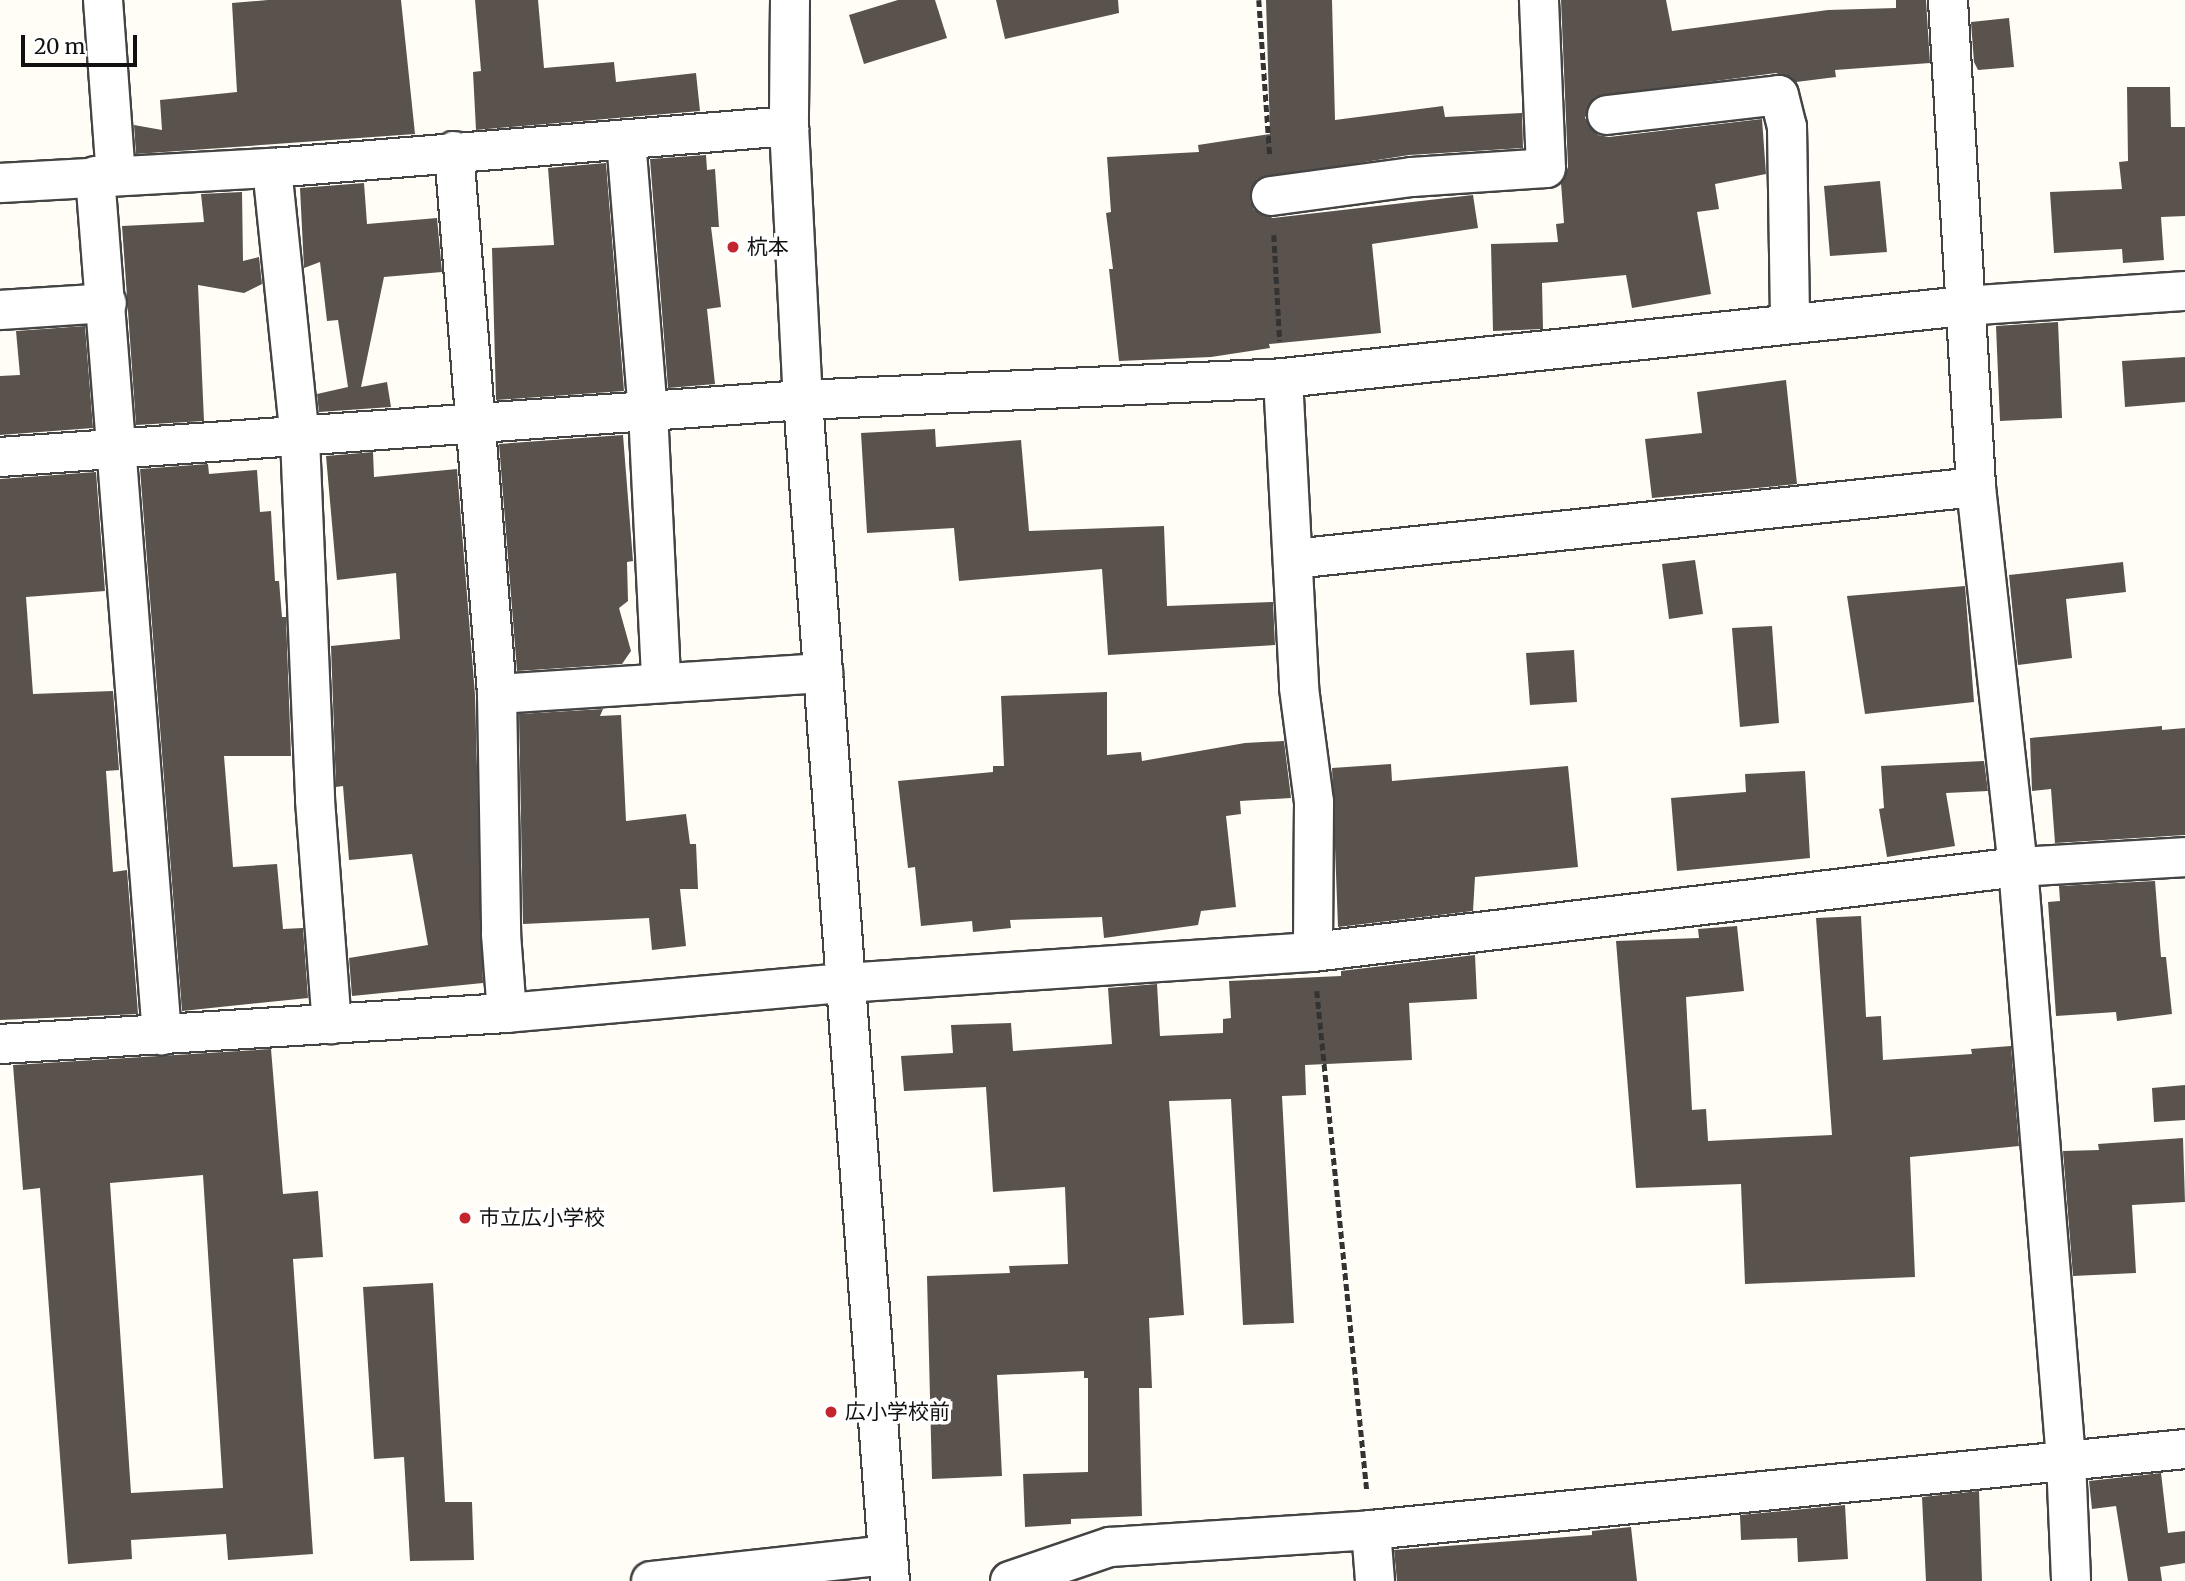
<!DOCTYPE html>
<html>
<head>
<meta charset="utf-8">
<style>
  body { margin:0 }
  #map { position:relative; width:2185px; height:1581px; overflow:hidden; background:#fffdf5; font-family:Merriweather,"Noto Sans JP",serif }
  div>[style] { position:absolute }
  [style*='--x'] { left:calc(var(--x)*1px); top:calc(var(--y)*1px); width:calc(var(--w)*1px); rotate:calc(var(--a)*1deg) }
  .building>* { inset:0; background:#5a524d }
  .path>* { height:4.5px; margin-top:-2.25px; transform-origin:0; background:repeating-linear-gradient(90deg,#333 0 7px,transparent 0 10.5px) }
  .roads { filter:drop-shadow(2px 0 #444) drop-shadow(-2px 0 #444) drop-shadow(0 2px #444) drop-shadow(0 -2px #444) }
  .minor>* { height:38px; margin:-19px; padding:0 19px; transform-origin:19px; border-radius:19px; background:#fff }
  .dots>* { width:19px; height:19px; translate:-50% -50%; box-sizing:border-box; border:4px solid #fff; border-radius:50% }
  span { translate:-50% -50%; white-space:nowrap; text-align:center; line-height:1.15; -webkit-text-stroke:7px #fff; paint-order:stroke }
  .poi-label { font-size:21px; color:#111 }
  .left { translate:0 -50%; text-align:left }
  .scale { position:absolute; left:21px; top:35px; width:116px; height:32px; box-sizing:border-box; border:4px solid #111; border-top:0; padding-left:9px; font-size:21px; line-height:24px; white-space:nowrap; color:#111; -webkit-text-stroke:5px #fff; paint-order:stroke }
</style>
</head>
<body>
<div id="map">
  <div class="building">
    <i style="clip-path:polygon(268px 0,401px 0,415px 134px,136px 154px,134px 125px,162px 130px,160px 100px,237px 92px,232px 3px)"></i>
    <i style="clip-path:polygon(475px 0,538px 0,544px 68px,614px 62px,616px 82px,696px 73px,700px 111px,476px 130px,473px 72px,481px 71px)"></i>
    <i style="clip-path:polygon(898px 0,935px 0,947px 38px,864px 64px,849px 15px)"></i>
    <i style="clip-path:polygon(996px 0,1118px 0,1119px 13px,1005px 39px)"></i>
    <i style="clip-path:polygon(1266px 0,1332px 0,1335px 120px,1443px 106px,1445px 117px,1522px 113px,1523px 148px,1409px 155px,1257px 179px,1250px 200px,1254px 210px,1273px 218px,1473px 195px,1478px 228px,1372px 244px,1381px 333px,1269px 344px,1270px 348px,1211px 357px,1119px 361px,1109px 269px,1113px 269px,1106px 213px,1111px 212px,1107px 157px,1199px 152px,1198px 145px,1270px 134px)"></i>
    <i style="clip-path:polygon(1561px 0,1666px 0,1672px 31px,1828px 10px,1896px 8px,1896px 0,1926px 0,1930px 63px,1835px 70px,1836px 77px,1796px 82px,1776px 73px,1595px 97px,1585px 118px,1598px 135px,1609px 137px,1762px 119px,1766px 174px,1715px 184px,1719px 209px,1697px 212px,1711px 294px,1632px 308px,1626px 275px,1542px 283px,1543px 329px,1493px 331px,1491px 244px,1558px 242px,1556px 224px,1564px 223px,1561px 183px,1568px 167px)"></i>
    <i style="clip-path:polygon(2009px 18px,2014px 67px,1978px 70px,1974px 62px,1971px 22px)"></i>
    <i style="clip-path:polygon(2127px 87px,2170px 87px,2171px 127px,2185px 127px,2185px 216px,2161px 217px,2164px 260px,2123px 263px,2122px 249px,2054px 253px,2050px 192px,2122px 189px,2119px 162px,2128px 161px)"></i>
    <i style="clip-path:polygon(706px 155px,707px 170px,715px 169px,719px 227px,711px 227px,721px 307px,707px 309px,715px 384px,668px 388px,650px 159px)"></i>
    <i style="clip-path:polygon(606px 163px,624px 391px,496px 400px,492px 248px,554px 245px,548px 168px)"></i>
    <i style="clip-path:polygon(1880px 181px,1887px 252px,1830px 256px,1824px 186px)"></i>
    <i style="clip-path:polygon(364px 183px,367px 224px,437px 218px,442px 272px,384px 277px,361px 387px,387px 382px,391px 407px,319px 412px,317px 394px,348px 387px,338px 320px,327px 321px,320px 262px,304px 268px,300px 188px)"></i>
    <i style="clip-path:polygon(242px 192px,243px 261px,259px 257px,262px 284px,244px 293px,198px 285px,204px 421px,136px 425px,122px 226px,204px 222px,201px 194px)"></i>
    <i style="clip-path:polygon(2058px 322px,2062px 418px,2000px 421px,1996px 326px)"></i>
    <i style="clip-path:polygon(85px 326px,93px 428px,0 435px,0 376px,20px 375px,16px 331px)"></i>
    <i style="clip-path:polygon(2185px 357px,2185px 402px,2125px 407px,2122px 361px)"></i>
    <i style="clip-path:polygon(1786px 380px,1797px 484px,1652px 498px,1645px 439px,1702px 433px,1697px 392px)"></i>
    <i style="clip-path:polygon(935px 429px,936px 447px,1021px 440px,1029px 531px,1164px 526px,1167px 606px,1273px 602px,1275px 645px,1108px 655px,1102px 569px,959px 581px,954px 528px,867px 533px,861px 433px)"></i>
    <i style="clip-path:polygon(623px 435px,633px 561px,627px 562px,628px 601px,619px 608px,631px 651px,622px 664px,517px 671px,499px 444px)"></i>
    <i style="clip-path:polygon(373px 452px,374px 477px,457px 469px,475px 695px,483px 983px,352px 996px,349px 958px,428px 945px,412px 854px,349px 860px,343px 786px,336px 787px,331px 646px,400px 639px,396px 573px,337px 580px,326px 456px)"></i>
    <i style="clip-path:polygon(208px 464px,209px 474px,257px 470px,260px 512px,271px 511px,275px 581px,279px 581px,282px 617px,286px 617px,291px 756px,224px 756px,233px 867px,277px 864px,283px 929px,303px 928px,308px 998px,182px 1011px,140px 469px)"></i>
    <i style="clip-path:polygon(96px 472px,105px 591px,26px 597px,33px 694px,113px 691px,119px 770px,106px 771px,113px 872px,127px 870px,138px 1014px,0 1020px,0 479px)"></i>
    <i style="clip-path:polygon(1695px 560px,1703px 614px,1669px 619px,1662px 564px)"></i>
    <i style="clip-path:polygon(2123px 562px,2126px 592px,2066px 599px,2072px 658px,2018px 665px,2009px 575px)"></i>
    <i style="clip-path:polygon(1965px 586px,1974px 702px,1865px 714px,1847px 596px)"></i>
    <i style="clip-path:polygon(1772px 626px,1779px 723px,1740px 727px,1732px 628px)"></i>
    <i style="clip-path:polygon(1574px 650px,1577px 702px,1530px 705px,1526px 653px)"></i>
    <i style="clip-path:polygon(1107px 692px,1107px 755px,1141px 752px,1142px 761px,1245px 743px,1284px 741px,1291px 798px,1240px 801px,1241px 814px,1226px 816px,1236px 907px,1201px 911px,1198px 925px,1104px 938px,1102px 917px,1010px 920px,1011px 928px,973px 932px,972px 921px,921px 926px,915px 867px,908px 868px,898px 781px,993px 772px,993px 766px,1004px 766px,1001px 696px)"></i>
    <i style="clip-path:polygon(603px 709px,600px 716px,621px 715px,626px 821px,686px 814px,690px 844px,696px 844px,698px 889px,680px 889px,686px 946px,652px 950px,649px 918px,523px 924px,519px 714px)"></i>
    <i style="clip-path:polygon(2162px 726px,2162px 730px,2185px 728px,2185px 835px,2055px 843px,2051px 789px,2032px 791px,2030px 738px)"></i>
    <i style="clip-path:polygon(1984px 761px,1988px 791px,1946px 793px,1955px 846px,1887px 857px,1879px 809px,1884px 808px,1881px 766px)"></i>
    <i style="clip-path:polygon(1391px 764px,1392px 781px,1568px 766px,1578px 867px,1475px 877px,1473px 911px,1338px 927px,1332px 768px)"></i>
    <i style="clip-path:polygon(1805px 771px,1810px 858px,1677px 871px,1671px 798px,1746px 792px,1745px 774px)"></i>
    <i style="clip-path:polygon(2155px 881px,2161px 957px,2166px 957px,2172px 1014px,2117px 1021px,2116px 1012px,2056px 1016px,2048px 902px,2060px 901px,2059px 886px)"></i>
    <i style="clip-path:polygon(1861px 916px,1866px 1017px,1881px 1016px,1883px 1060px,1972px 1054px,1971px 1049px,2011px 1046px,2019px 1146px,1910px 1157px,1915px 1277px,1745px 1284px,1741px 1184px,1636px 1188px,1616px 941px,1699px 938px,1698px 929px,1737px 926px,1744px 991px,1686px 997px,1692px 1110px,1706px 1109px,1708px 1141px,1832px 1135px,1816px 918px)"></i>
    <i style="clip-path:polygon(1475px 955px,1477px 999px,1409px 1003px,1412px 1060px,1305px 1065px,1306px 1095px,1282px 1096px,1294px 1323px,1243px 1325px,1231px 1099px,1169px 1101px,1184px 1315px,1149px 1318px,1152px 1388px,1139px 1388px,1142px 1516px,1071px 1519px,1071px 1524px,1025px 1527px,1023px 1474px,1088px 1472px,1088px 1378px,1084px 1378px,1084px 1371px,997px 1375px,1002px 1476px,932px 1479px,927px 1276px,1010px 1273px,1009px 1266px,1068px 1264px,1065px 1187px,993px 1192px,986px 1087px,904px 1091px,901px 1056px,953px 1053px,951px 1025px,1011px 1023px,1013px 1051px,1112px 1044px,1108px 988px,1157px 984px,1160px 1036px,1223px 1033px,1223px 1019px,1231px 1018px,1229px 981px,1341px 976px,1341px 971px)"></i>
    <i style="clip-path:polygon(evenodd,271px 1049px,283px 1194px,318px 1191px,323px 1257px,293px 1259px,313px 1554px,228px 1560px,226px 1534px,131px 1540px,132px 1559px,68px 1564px,40px 1188px,23px 1190px,13px 1065px,271px 1049px,203px 1175px,223px 1488px,131px 1493px,110px 1183px,203px 1175px)"></i>
    <i style="clip-path:polygon(2185px 1085px,2185px 1120px,2154px 1122px,2152px 1088px)"></i>
    <i style="clip-path:polygon(2183px 1138px,2185px 1202px,2132px 1205px,2136px 1273px,2073px 1276px,2063px 1151px,2099px 1150px,2098px 1144px)"></i>
    <i style="clip-path:polygon(433px 1283px,445px 1502px,472px 1502px,474px 1560px,410px 1561px,404px 1457px,374px 1459px,363px 1287px)"></i>
    <i style="clip-path:polygon(2161px 1473px,2168px 1533px,2185px 1531px,2185px 1563px,2160px 1567px,2162px 1581px,2128px 1581px,2116px 1506px,2092px 1509px,2089px 1481px)"></i>
    <i style="clip-path:polygon(1979px 1491px,1982px 1581px,1926px 1581px,1922px 1497px)"></i>
    <i style="clip-path:polygon(1845px 1505px,1848px 1559px,1798px 1562px,1797px 1538px,1741px 1540px,1740px 1515px)"></i>
    <i style="clip-path:polygon(1631px 1527px,1637px 1581px,1397px 1581px,1394px 1550px,1592px 1535px,1592px 1531px)"></i>
  </div>
  <div class="path">
    <i style="--x:1259;--y:0;--w:156;--a:86"></i>
    <i style="--x:1274;--y:235;--w:106;--a:86.8"></i>
    <i style="--x:1317;--y:991;--w:502;--a:84.29"></i>
  </div>
  <div class="roads">
    <div class="minor">
      <i style="--x:103;--y:0;--w:175;--a:85.8"></i>
      <i style="--x:790;--y:0;--w:126;--a:90.5"></i>
      <i style="--x:789;--y:126;--w:274;--a:87.1"></i>
      <i style="--x:803;--y:400;--w:1184;--a:85.79"></i>
      <i style="--x:1948;--y:0;--w:488;--a:86.7"></i>
      <i style="--x:1976;--y:487;--w:382;--a:83.7"></i>
      <i style="--x:2018;--y:867;--w:595;--a:85.37"></i>
      <i style="--x:2066;--y:1460;--w:121;--a:87.6"></i>
      <i style="--x:1607;--y:115;--w:173;--a:-6.6"></i>
      <i style="--x:1779;--y:95;--w:33;--a:76"></i>
      <i style="--x:1787;--y:127;--w:197;--a:89.1"></i>
      <i style="--x:626;--y:140;--w:272;--a:85.4"></i>
      <i style="--x:648;--y:411;--w:270;--a:87.2"></i>
      <i style="--x:454;--y:151;--w:545;--a:85.47"></i>
      <i style="--x:497;--y:694;--w:240;--a:89"></i>
      <i style="--x:501;--y:934;--w:79;--a:85.7"></i>
      <i style="--x:272;--y:168;--w:271;--a:84.1"></i>
      <i style="--x:300;--y:438;--w:362;--a:87.6"></i>
      <i style="--x:315;--y:800;--w:225;--a:85.7"></i>
      <i style="--x:95;--y:176;--w:862;--a:85.54"></i>
      <i style="--x:0;--y:183;--w:272;--a:-3.2"></i>
      <i style="--x:272;--y:168;--w:519;--a:-4.64"></i>
      <i style="--x:1271;--y:196;--w:142;--a:-7.7"></i>
      <i style="--x:1412;--y:177;--w:134;--a:-3.8"></i>
      <i style="--x:1546;--y:168;--w:168;--a:-92.4"></i>
      <i style="--x:0;--y:310;--w:107;--a:-3.7"></i>
      <i style="--x:1283;--y:378;--w:310;--a:87"></i>
      <i style="--x:1299;--y:688;--w:115;--a:82.5"></i>
      <i style="--x:1314;--y:802;--w:150;--a:90.4"></i>
      <i style="--x:0;--y:457;--w:805;--a:-4.06"></i>
      <i style="--x:803;--y:400;--w:481;--a:-2.6"></i>
      <i style="--x:1283;--y:378;--w:685;--a:-6.04"></i>
      <i style="--x:1964;--y:306;--w:222;--a:-3.9"></i>
      <i style="--x:1293;--y:559;--w:687;--a:-6.02"></i>
      <i style="--x:497;--y:694;--w:327;--a:-3.7"></i>
      <i style="--x:0;--y:1044;--w:508;--a:-3.5"></i>
      <i style="--x:507;--y:1013;--w:339;--a:-5.1"></i>
      <i style="--x:845;--y:983;--w:469;--a:-3.8"></i>
      <i style="--x:1313;--y:952;--w:710;--a:-6.87"></i>
      <i style="--x:2018;--y:867;--w:167;--a:-3.4"></i>
      <i style="--x:1371;--y:1530;--w:51;--a:85.5"></i>
      <i style="--x:651;--y:1581;--w:238;--a:-6.3"></i>
      <i style="--x:1010;--y:1581;--w:106;--a:-18.8"></i>
      <i style="--x:1110;--y:1547;--w:262;--a:-3.7"></i>
      <i style="--x:1371;--y:1530;--w:818;--a:-5.68"></i>
    </div>
  </div>
  <div class="dots">
    <i style="left:733px;top:247px;background:#c4262e"></i>
    <i style="left:465px;top:1218px;background:#c4262e"></i>
    <i style="left:831px;top:1412px;background:#c4262e"></i>
  </div>
  <div class="poi-label">
    <span class="left" style="left:747px;top:247px">杭本</span>
    <span class="left" style="left:479px;top:1218px">市立広小学校</span>
    <span class="left" style="left:845px;top:1412px">広小学校前</span>
  </div>
  <div class="scale">20 m</div>
</div>
</body>
</html>
